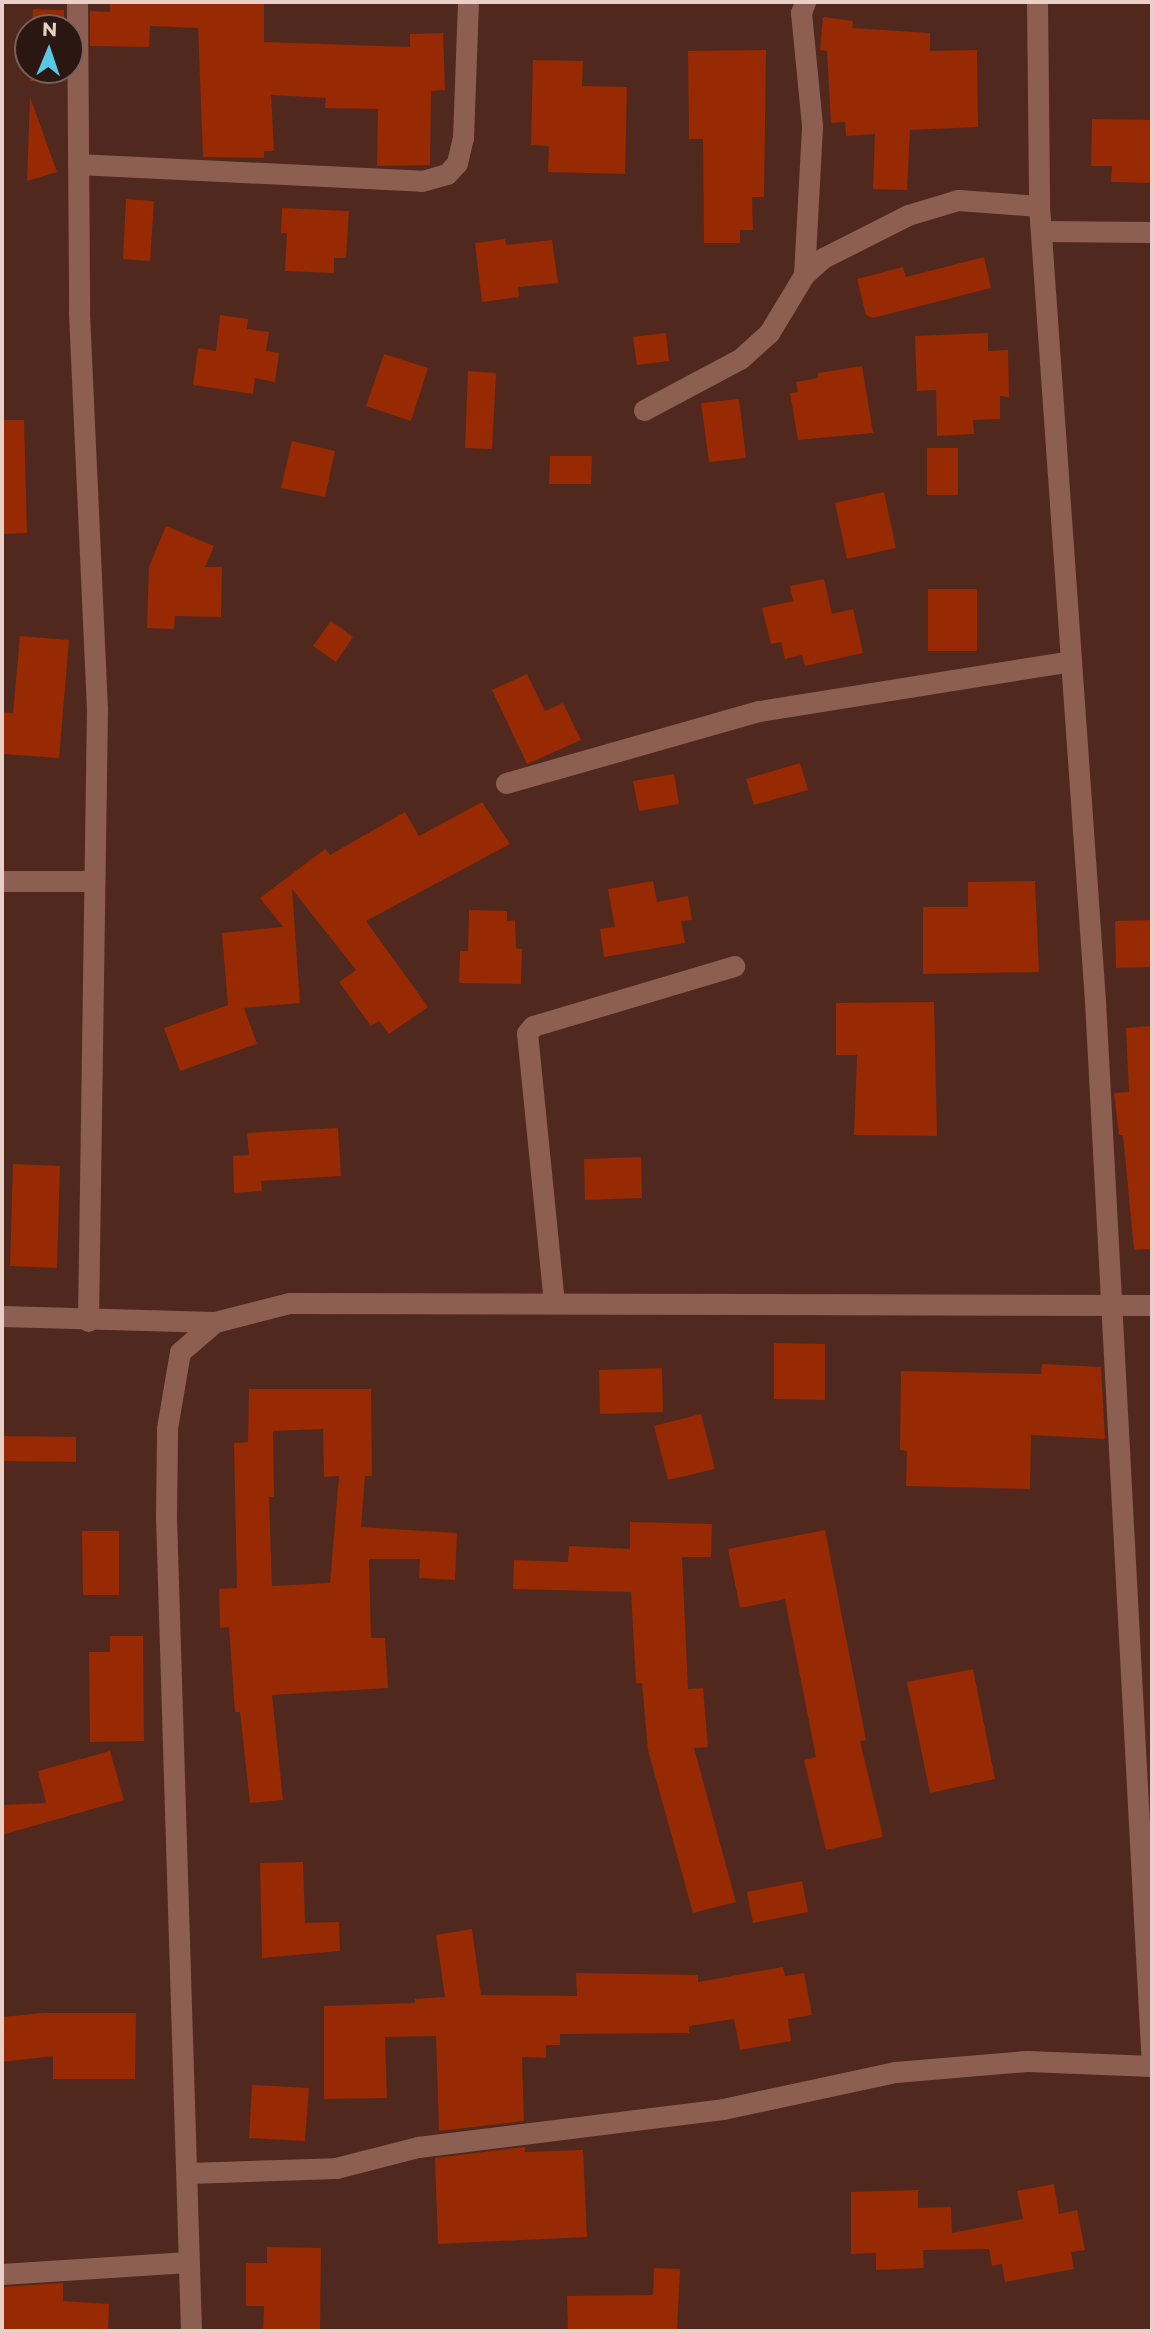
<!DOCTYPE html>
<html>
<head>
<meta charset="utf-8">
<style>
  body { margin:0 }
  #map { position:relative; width:1154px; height:2333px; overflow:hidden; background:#51281d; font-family:Montserrat,sans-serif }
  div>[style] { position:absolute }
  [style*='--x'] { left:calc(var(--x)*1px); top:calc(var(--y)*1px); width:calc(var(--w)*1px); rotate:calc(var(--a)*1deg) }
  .building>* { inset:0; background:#972903 }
  .street>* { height:21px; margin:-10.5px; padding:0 10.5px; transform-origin:10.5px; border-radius:10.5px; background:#8d5f52 }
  span { translate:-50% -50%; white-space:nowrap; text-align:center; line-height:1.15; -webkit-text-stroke:5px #2a1712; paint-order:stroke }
  .frame { position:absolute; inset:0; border:4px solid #eacfc7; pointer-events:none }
  .north { position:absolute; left:14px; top:14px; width:70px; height:70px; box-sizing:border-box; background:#2a1712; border:2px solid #77615a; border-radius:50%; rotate:2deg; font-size:19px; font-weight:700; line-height:28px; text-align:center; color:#eacfc7 }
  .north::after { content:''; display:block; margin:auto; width:24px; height:32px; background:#58c9e4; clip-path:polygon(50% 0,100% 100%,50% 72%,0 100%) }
</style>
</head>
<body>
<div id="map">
  <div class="building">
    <i style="clip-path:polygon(110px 2px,264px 2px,264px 42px,410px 47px,410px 34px,443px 33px,445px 90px,431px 91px,430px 165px,377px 166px,378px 109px,325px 108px,326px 98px,271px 95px,274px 151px,264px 151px,264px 158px,203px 157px,198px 28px,150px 26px,149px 47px,90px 46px,90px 11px,110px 12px)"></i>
    <i style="clip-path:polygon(33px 9px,64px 10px,64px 28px,32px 28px)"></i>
    <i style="clip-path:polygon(823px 17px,853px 21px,852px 28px,930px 33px,930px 51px,977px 50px,978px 127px,910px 130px,907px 190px,873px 189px,875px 134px,846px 136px,845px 122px,831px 123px,827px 51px,820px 50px)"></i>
    <i style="clip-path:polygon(766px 50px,764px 197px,752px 197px,753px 230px,740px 230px,740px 243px,704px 243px,703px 139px,689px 139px,688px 51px)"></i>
    <i style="clip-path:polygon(533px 60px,583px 61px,582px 86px,627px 87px,625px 174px,548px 172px,549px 146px,531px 145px)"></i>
    <i style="clip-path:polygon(31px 70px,62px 70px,62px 82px,30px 81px)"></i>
    <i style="clip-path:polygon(30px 97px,57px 172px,27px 181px)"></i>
    <i style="clip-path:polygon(1092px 119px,1152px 120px,1152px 183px,1111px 182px,1112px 166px,1091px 166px)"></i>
    <i style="clip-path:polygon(126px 199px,154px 201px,150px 261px,123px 259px)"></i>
    <i style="clip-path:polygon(282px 208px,349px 211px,346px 258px,334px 258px,334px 273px,285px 271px,287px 233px,281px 233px)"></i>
    <i style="clip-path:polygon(505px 239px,506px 245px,552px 240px,558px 283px,518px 287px,519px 297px,482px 302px,475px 243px)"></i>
    <i style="clip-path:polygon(984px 257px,991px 288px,873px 318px,866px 315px,857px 279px,903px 267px,906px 277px)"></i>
    <i style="clip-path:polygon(220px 315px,248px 319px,247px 329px,269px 332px,266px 351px,279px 353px,275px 382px,255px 378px,253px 394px,193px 385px,198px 348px,216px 351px)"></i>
    <i style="clip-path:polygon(666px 333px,669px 361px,637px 365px,633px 337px)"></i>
    <i style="clip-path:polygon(988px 333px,988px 351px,1008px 350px,1009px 397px,1000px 396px,1000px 419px,973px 420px,974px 434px,937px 436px,936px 390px,917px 391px,915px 336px)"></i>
    <i style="clip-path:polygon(384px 354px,428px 368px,411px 421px,366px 406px)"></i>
    <i style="clip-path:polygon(862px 366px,873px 433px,798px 440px,790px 393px,798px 392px,796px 382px,818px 378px,818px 373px)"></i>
    <i style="clip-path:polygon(468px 371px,496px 373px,492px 449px,465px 448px)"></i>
    <i style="clip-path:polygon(739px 399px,746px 458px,709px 462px,701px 403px)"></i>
    <i style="clip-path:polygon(2px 420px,24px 420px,27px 533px,2px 534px)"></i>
    <i style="clip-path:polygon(292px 441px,335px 451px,325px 497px,281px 488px)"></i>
    <i style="clip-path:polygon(927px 448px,958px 448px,958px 495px,927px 495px)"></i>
    <i style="clip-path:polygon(550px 456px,592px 456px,591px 484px,549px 484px)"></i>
    <i style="clip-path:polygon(884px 492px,896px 548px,847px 559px,835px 503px)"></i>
    <i style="clip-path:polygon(166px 526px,214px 546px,205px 567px,222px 567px,221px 617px,175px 616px,174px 629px,147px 628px,149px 567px)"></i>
    <i style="clip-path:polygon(824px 579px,832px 614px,853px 609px,863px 653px,805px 666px,802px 655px,785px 659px,781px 642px,771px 644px,762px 608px,793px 601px,790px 586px)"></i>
    <i style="clip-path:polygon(928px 589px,977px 589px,977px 651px,928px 651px)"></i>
    <i style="clip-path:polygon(331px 621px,353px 637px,336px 662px,313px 646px)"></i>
    <i style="clip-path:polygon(20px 636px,69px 640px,59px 758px,2px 754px,2px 712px,13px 713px)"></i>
    <i style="clip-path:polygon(527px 674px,545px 711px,563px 703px,581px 740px,527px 764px,492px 690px)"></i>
    <i style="clip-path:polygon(800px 763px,808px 790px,754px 805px,746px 779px)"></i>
    <i style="clip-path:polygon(674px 774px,679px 804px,639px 811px,633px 781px)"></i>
    <i style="clip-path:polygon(482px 802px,510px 844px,366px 921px,428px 1007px,389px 1034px,379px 1021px,371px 1026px,339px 982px,356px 970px,292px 889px,300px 1003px,244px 1008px,257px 1044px,180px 1071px,164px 1028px,228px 1005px,222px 933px,283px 927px,260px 898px,325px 849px,330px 855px,405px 812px,419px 836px)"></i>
    <i style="clip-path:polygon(653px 881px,657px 902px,688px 896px,692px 920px,681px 921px,685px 943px,604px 957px,600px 929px,615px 927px,608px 889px)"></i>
    <i style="clip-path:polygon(1035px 881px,1039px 972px,923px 974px,923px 907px,968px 907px,968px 882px)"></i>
    <i style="clip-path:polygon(469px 910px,507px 911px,507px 921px,515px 920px,516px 948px,522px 949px,521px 984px,459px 983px,460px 951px,468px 951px)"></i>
    <i style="clip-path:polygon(1152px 920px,1152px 967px,1116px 968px,1115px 921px)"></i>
    <i style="clip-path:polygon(934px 1002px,937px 1136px,854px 1135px,857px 1055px,836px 1055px,836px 1003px)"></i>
    <i style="clip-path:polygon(1152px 1026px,1152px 1249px,1134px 1250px,1123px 1135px,1119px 1135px,1114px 1093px,1129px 1092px,1126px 1028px)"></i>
    <i style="clip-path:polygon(338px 1128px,341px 1176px,261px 1181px,262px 1191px,234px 1193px,233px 1156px,249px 1155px,247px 1133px)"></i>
    <i style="clip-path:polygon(641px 1157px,642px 1198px,585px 1200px,584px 1159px)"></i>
    <i style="clip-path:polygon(13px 1164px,60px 1166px,57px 1268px,10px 1266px)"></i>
    <i style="clip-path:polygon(774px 1343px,825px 1344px,825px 1400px,774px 1399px)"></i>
    <i style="clip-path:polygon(1042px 1364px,1101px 1367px,1105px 1439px,1031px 1435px,1030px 1489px,906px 1486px,907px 1451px,900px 1450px,901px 1371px,1041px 1374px)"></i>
    <i style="clip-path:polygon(662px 1368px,663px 1412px,600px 1414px,599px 1370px)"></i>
    <i style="clip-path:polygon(evenodd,249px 1389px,371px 1389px,372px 1476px,365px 1476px,361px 1527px,457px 1533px,455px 1580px,419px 1578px,420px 1559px,369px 1559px,371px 1638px,385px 1638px,388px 1688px,272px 1695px,283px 1800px,250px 1803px,240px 1712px,235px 1712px,229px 1627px,220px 1628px,219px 1589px,237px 1588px,234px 1443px,248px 1442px,249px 1389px,323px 1429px,324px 1477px,339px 1476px,330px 1583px,272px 1586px,269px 1497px,274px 1497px,273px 1431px,323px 1429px)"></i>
    <i style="clip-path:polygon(701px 1414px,715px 1469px,668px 1480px,654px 1426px)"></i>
    <i style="clip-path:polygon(2px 1436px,76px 1437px,76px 1462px,2px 1461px)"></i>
    <i style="clip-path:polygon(630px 1522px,712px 1524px,711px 1557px,682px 1557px,688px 1689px,703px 1688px,708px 1747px,694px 1748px,736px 1902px,693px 1913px,648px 1750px,642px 1683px,636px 1683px,631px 1592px,513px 1589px,514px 1560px,568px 1562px,569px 1546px,630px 1549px)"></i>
    <i style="clip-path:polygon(825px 1530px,866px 1740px,860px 1741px,883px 1837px,826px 1850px,804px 1760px,816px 1757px,785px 1599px,740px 1608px,728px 1549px)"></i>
    <i style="clip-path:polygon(82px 1531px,119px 1531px,119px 1595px,83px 1595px)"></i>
    <i style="clip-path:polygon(110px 1636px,143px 1636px,144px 1741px,90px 1742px,89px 1652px,110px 1652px)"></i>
    <i style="clip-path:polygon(973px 1669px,995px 1779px,930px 1793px,907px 1682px)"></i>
    <i style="clip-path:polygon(110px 1751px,124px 1800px,2px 1835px,2px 1805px,46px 1803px,38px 1771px)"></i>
    <i style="clip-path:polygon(303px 1862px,305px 1923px,339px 1922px,340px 1951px,262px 1958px,260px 1863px)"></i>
    <i style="clip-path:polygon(802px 1881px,808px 1912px,753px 1923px,747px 1892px)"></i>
    <i style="clip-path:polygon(472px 1929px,481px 1995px,577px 1996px,576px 1973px,698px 1975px,698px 1982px,783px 1967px,785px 1976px,804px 1973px,812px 2015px,788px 2019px,791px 2041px,740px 2050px,734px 2019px,689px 2026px,689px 2033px,560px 2034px,560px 2045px,546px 2045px,546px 2058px,522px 2057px,524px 2121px,439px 2131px,436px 2036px,385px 2037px,387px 2098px,324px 2099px,324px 2006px,415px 2003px,415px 1999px,445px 1997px,436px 1935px)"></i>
    <i style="clip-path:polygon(43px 2013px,136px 2013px,135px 2079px,53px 2079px,53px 2056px,2px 2062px,2px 2017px)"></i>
    <i style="clip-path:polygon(252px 2085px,309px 2088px,305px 2141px,249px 2138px)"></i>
    <i style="clip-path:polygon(525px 2147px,525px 2152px,583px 2150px,587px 2237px,438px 2244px,435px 2158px)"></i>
    <i style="clip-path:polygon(1054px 2184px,1059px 2214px,1077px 2210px,1085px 2250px,1071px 2252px,1074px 2269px,1005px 2282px,1002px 2264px,992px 2266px,989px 2249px,923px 2250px,924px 2268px,876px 2270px,876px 2253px,851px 2254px,851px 2192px,918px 2190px,918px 2208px,951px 2207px,952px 2233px,1023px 2219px,1017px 2191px)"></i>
    <i style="clip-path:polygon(267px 2247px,321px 2248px,320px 2331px,263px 2331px,264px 2306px,246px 2306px,246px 2263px,267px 2263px)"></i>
    <i style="clip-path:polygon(654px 2268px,680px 2269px,677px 2331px,568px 2331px,567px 2296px,653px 2295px)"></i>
    <i style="clip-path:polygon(63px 2283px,63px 2301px,109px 2304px,108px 2331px,2px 2331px,2px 2287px)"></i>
  </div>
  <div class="street">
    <i style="--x:77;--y:2;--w:311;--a:89.6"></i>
    <i style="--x:79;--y:313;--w:395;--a:87.4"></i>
    <i style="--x:97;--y:708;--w:613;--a:90.84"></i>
    <i style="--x:1037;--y:2;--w:204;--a:89.4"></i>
    <i style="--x:1039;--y:206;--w:797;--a:85.97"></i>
    <i style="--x:1095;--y:1001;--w:1067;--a:86.94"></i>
    <i style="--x:78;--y:164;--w:344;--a:2.8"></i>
    <i style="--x:422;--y:181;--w:26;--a:-16"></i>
    <i style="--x:447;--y:174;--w:15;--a:-48"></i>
    <i style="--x:457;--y:163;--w:26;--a:-77"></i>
    <i style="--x:463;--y:138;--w:136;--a:-87.9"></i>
    <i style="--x:1042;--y:231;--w:110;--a:0.5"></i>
    <i style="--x:804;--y:275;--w:150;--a:-86.9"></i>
    <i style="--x:812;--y:125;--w:113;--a:-95.6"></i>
    <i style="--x:801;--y:13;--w:12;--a:-70"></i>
    <i style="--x:644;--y:410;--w:109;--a:-28"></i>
    <i style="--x:740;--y:359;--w:39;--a:-42"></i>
    <i style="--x:769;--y:333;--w:68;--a:-58.9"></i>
    <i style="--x:804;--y:275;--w:25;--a:-42"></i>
    <i style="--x:823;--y:258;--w:95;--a:-26.8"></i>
    <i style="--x:908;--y:215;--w:52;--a:-16.7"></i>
    <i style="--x:958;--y:200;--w:81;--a:4.2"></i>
    <i style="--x:506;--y:783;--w:263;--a:-15.9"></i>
    <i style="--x:759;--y:711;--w:316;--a:-9.1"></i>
    <i style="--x:2;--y:881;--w:92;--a:0"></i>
    <i style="--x:554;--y:1303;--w:271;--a:-95.7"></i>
    <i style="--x:527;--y:1033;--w:9;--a:-49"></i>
    <i style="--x:533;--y:1026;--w:210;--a:-16.6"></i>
    <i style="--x:2;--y:1316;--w:213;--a:1.6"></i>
    <i style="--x:189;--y:2173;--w:147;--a:-1.9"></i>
    <i style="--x:336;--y:2168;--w:85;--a:-14.4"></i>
    <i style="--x:418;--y:2147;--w:307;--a:-7.1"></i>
    <i style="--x:723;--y:2109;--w:176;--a:-12.1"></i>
    <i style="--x:895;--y:2072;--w:132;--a:-4.8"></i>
    <i style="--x:1027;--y:2061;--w:125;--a:2.3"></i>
    <i style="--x:2;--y:2274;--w:186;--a:-3.7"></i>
    <i style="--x:191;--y:2331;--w:815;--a:-91.76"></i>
    <i style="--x:166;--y:1516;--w:88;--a:-89.3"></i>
    <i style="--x:167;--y:1428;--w:77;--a:-80.3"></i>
    <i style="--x:180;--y:1352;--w:46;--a:-40.6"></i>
    <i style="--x:215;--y:1322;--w:76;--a:-14.4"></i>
    <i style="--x:289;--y:1303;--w:863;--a:0.13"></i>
  </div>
  <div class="frame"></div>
  <div class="north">N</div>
</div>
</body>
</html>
